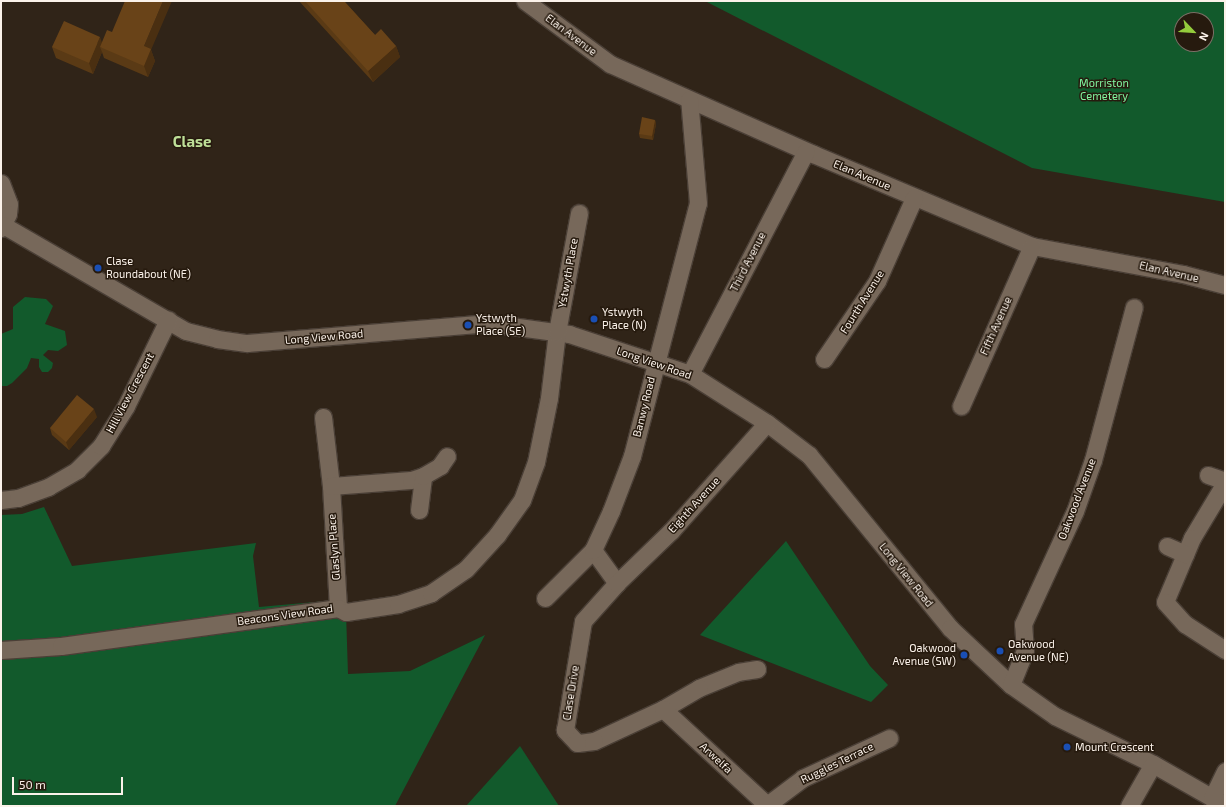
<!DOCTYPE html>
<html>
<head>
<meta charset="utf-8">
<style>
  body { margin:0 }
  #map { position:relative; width:1226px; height:807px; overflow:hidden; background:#302418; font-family:"Exo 2",sans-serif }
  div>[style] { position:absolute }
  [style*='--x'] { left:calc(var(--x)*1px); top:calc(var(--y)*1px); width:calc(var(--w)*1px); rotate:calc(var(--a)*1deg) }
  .green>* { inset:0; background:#125a2c }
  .roads { filter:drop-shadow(1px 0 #4a3f36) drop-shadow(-1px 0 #4a3f36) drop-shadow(0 1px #4a3f36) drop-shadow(0 -1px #4a3f36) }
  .minor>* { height:17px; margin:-8.5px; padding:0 8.5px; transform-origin:8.5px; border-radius:8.5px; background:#77685a }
  .wall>* { inset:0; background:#5a3a15 }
  .shaded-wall>* { inset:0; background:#4a2f11 }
  .building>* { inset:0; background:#694318 }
  .dots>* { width:11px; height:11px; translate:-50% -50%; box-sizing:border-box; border:2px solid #261a0e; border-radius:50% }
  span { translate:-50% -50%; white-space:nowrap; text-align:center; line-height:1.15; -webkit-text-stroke:3px #261a0e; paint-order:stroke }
  .street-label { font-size:11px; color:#fbf2ea }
  .park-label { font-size:11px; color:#81f6a0 }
  .poi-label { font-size:11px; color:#fbf2ea }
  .left { translate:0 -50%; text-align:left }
  .right { translate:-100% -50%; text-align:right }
  .district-label { font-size:15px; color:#bedf98; font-weight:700 }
  .frame { position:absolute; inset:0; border:2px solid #fbf2ea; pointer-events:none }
  .north { position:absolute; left:1174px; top:12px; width:40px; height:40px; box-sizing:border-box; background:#261a0e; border:1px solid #7b7066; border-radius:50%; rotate:115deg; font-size:11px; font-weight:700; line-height:16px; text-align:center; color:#fbf2ea }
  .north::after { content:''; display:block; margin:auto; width:14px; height:18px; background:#94cc3c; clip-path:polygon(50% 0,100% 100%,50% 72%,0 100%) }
  .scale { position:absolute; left:12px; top:777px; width:111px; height:18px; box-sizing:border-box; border:2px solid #fbf2ea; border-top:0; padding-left:5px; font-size:12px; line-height:14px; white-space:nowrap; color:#fbf2ea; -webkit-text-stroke:3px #261a0e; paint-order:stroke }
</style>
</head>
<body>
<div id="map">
  <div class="green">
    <i style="clip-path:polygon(evenodd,705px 1px,1225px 1px,1225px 202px,1032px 168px,705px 1px,1182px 20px,1206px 20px,1206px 44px,1182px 44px,1182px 20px)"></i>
    <i style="clip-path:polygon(25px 297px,46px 299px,53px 306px,45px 324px,65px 331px,67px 345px,58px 351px,48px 350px,43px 355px,53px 363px,52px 368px,48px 372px,42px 372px,39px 367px,39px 359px,31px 358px,27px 368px,12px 383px,7px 386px,1px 386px,1px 334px,13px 329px,13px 307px)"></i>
    <i style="clip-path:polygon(44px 507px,72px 566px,256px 543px,253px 556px,259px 607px,326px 601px,346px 612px,348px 674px,410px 671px,485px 635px,395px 806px,1px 806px,1px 515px,22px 514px)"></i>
    <i style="clip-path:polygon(786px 541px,870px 666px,888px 685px,871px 702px,700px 635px)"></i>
    <i style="clip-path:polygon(520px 746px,559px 806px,466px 806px)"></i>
  </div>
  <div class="roads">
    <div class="minor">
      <i style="--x:525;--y:1;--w:106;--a:36.5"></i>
      <i style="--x:610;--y:64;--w:222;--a:23.9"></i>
      <i style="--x:813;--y:154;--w:238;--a:22.8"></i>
      <i style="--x:1032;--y:246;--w:154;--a:10.5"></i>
      <i style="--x:1183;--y:274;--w:43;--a:14.7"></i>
      <i style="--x:1;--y:183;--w:22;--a:69"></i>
      <i style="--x:9;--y:204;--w:10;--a:96"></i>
      <i style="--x:8;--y:214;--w:16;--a:117"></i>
      <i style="--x:3;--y:225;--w:211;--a:30.1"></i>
      <i style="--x:186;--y:331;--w:32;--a:14"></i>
      <i style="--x:217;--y:339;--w:30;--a:8"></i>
      <i style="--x:247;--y:343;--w:243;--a:-4.7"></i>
      <i style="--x:489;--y:323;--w:81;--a:7.8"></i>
      <i style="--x:569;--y:334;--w:127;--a:18.3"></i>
      <i style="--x:690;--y:374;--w:91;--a:32.5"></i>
      <i style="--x:767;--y:423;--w:53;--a:37.3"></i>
      <i style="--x:809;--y:455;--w:223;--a:50.8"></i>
      <i style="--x:950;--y:628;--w:83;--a:43.1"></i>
      <i style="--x:1011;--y:685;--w:54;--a:35.2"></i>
      <i style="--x:1055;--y:716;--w:109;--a:26.1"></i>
      <i style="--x:1153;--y:764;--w:83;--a:29.7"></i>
      <i style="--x:824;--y:359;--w:94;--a:-55.8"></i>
      <i style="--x:877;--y:281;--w:91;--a:-66"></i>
      <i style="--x:690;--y:374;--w:251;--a:-62.5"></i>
      <i style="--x:961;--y:406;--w:175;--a:-66.1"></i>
      <i style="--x:323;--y:417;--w:69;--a:83.4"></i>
      <i style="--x:331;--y:486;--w:122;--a:86.7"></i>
      <i style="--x:1208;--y:475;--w:18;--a:19"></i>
      <i style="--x:1225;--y:483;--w:64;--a:121"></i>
      <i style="--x:1192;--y:538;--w:69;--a:112.9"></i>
      <i style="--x:1165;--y:602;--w:30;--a:48"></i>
      <i style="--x:1185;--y:624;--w:48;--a:33"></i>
      <i style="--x:331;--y:486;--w:80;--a:-4.3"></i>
      <i style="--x:411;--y:480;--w:13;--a:-18"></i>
      <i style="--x:1;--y:500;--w:17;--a:-7"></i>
      <i style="--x:18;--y:498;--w:32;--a:-20"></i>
      <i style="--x:48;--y:487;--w:34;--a:-30"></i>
      <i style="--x:77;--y:470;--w:34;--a:-45"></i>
      <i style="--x:101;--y:446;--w:47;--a:-58"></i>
      <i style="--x:126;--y:406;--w:96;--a:-64"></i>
      <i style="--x:419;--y:510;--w:34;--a:-83"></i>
      <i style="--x:423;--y:476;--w:20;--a:-30"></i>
      <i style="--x:440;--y:466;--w:12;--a:-55"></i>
      <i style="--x:1167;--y:546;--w:20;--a:24"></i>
      <i style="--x:593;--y:550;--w:41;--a:54"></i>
      <i style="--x:545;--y:598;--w:68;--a:-45"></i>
      <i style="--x:593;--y:550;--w:43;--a:-65.2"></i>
      <i style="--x:611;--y:511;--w:59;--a:-69.1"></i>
      <i style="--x:632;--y:456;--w:261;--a:-75.4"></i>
      <i style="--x:698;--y:203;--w:104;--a:-94.9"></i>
      <i style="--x:1;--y:650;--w:60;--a:-3.8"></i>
      <i style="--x:61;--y:646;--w:280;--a:-7.8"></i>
      <i style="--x:338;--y:608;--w:9;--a:27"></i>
      <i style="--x:346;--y:612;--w:53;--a:-8.7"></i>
      <i style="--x:398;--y:604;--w:35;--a:-18"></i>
      <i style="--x:431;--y:593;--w:42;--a:-34.4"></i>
      <i style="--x:466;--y:569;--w:46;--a:-47.6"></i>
      <i style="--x:497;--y:535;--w:43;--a:-54.5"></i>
      <i style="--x:522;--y:500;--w:40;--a:-69.8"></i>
      <i style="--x:536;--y:462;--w:65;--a:-78.5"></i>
      <i style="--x:549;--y:398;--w:66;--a:-83.1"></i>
      <i style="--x:557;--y:332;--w:121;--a:-79.5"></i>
      <i style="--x:757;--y:669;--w:19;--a:171"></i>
      <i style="--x:738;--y:672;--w:42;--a:157.7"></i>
      <i style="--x:699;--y:688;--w:42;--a:149.7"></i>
      <i style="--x:663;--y:709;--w:76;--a:155.1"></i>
      <i style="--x:594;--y:741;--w:17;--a:173"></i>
      <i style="--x:577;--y:743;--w:18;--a:-133"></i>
      <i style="--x:565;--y:730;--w:110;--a:-80.6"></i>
      <i style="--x:583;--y:621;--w:51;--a:-48.2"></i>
      <i style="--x:617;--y:583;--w:75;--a:-43.9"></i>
      <i style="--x:671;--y:531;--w:144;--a:-48.4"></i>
      <i style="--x:1011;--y:685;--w:37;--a:-68"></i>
      <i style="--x:1025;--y:651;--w:27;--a:-94"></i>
      <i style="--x:1023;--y:624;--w:124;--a:-65.3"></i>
      <i style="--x:1075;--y:511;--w:54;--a:-70.6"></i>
      <i style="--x:1093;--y:460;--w:158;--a:-75"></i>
      <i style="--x:663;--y:709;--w:143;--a:42.7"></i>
      <i style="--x:1212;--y:798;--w:30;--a:-64"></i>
      <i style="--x:767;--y:805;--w:45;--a:-36.9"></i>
      <i style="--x:803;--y:778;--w:95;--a:-24.9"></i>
      <i style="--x:1129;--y:806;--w:48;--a:-60.3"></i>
    </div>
  </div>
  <div class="wall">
    <i style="clip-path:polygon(299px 1px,344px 1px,375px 35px,396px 46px,400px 57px,373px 82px)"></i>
    <i style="clip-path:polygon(112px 32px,151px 50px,155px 61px,148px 77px,104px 58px,102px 52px,93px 74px,56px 58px,52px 47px,102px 43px)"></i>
    <i style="clip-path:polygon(655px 120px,656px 124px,653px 140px,640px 138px,639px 134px)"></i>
    <i style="clip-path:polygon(97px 417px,69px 450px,52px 435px,50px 428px)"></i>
  </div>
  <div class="shaded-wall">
    <i style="clip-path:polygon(163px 1px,172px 1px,151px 50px,155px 61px,148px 77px,144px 66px,144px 46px)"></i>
    <i style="clip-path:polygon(100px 37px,104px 48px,100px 47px,102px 52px,93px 74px,89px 63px)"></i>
    <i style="clip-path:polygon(396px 46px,400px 57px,373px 82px,368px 71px)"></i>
    <i style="clip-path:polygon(655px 120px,656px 124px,653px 140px,652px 136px)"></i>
    <i style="clip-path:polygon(94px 409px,97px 417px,69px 450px,66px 442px)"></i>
  </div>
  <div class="building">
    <i style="clip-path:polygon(125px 1px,163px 1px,144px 46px,151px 49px,144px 66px,100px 47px,107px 30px,112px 32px)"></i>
    <i style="clip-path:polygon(305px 1px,344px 1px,375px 35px,381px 29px,396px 46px,368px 71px)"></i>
    <i style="clip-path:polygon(64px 21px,100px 37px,89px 63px,52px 47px)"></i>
    <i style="clip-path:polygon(642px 117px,655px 120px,652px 136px,639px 134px)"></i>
    <i style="clip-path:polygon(77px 395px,94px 409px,66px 442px,50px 428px)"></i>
  </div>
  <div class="dots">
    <i style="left:98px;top:268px;background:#1a4fb4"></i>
    <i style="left:594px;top:319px;background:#1a4fb4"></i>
    <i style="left:468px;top:325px;background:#1a4fb4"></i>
    <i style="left:1000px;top:651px;background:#1a4fb4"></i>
    <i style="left:964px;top:655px;background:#1a4fb4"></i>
    <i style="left:1067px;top:747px;background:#1a4fb4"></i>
  </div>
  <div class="street-label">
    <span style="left:571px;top:35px;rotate:37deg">Elan Avenue</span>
    <span style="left:862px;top:175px;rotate:23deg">Elan Avenue</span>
    <span style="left:748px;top:262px;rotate:-63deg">Third Avenue</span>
    <span style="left:1169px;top:272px;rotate:13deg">Elan Avenue</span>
    <span style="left:568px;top:273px;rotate:-80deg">Ystwyth Place</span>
    <span style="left:862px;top:302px;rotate:-58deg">Fourth Avenue</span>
    <span style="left:996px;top:326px;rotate:-66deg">Fifth Avenue</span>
    <span style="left:324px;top:337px;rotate:-5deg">Long View Road</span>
    <span style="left:654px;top:363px;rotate:19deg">Long View Road</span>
    <span style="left:130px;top:393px;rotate:-62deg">Hill View Crescent</span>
    <span style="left:644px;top:407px;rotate:-76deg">Banwy Road</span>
    <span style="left:1077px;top:499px;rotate:-69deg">Oakwood Avenue</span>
    <span style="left:694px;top:505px;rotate:-48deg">Eighth Avenue</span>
    <span style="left:334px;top:547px;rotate:-94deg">Glaslyn Place</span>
    <span style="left:906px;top:575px;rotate:51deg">Long View Road</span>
    <span style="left:285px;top:615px;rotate:-8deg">Beacons View Road</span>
    <span style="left:571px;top:693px;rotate:-81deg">Clase Drive</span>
    <span style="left:716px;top:758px;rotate:43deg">Arwelfa</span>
    <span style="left:837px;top:763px;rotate:-26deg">Ruggles Terrace</span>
  </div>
  <div class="park-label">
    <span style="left:1104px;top:90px">Morriston<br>Cemetery</span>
  </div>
  <div class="poi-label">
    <span class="left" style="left:106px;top:268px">Clase<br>Roundabout (NE)</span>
    <span class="left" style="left:602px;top:319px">Ystwyth<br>Place (N)</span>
    <span class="left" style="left:476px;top:325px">Ystwyth<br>Place (SE)</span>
    <span class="left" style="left:1008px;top:651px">Oakwood<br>Avenue (NE)</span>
    <span class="right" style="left:956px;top:655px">Oakwood<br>Avenue (SW)</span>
    <span class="left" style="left:1075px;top:747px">Mount Crescent</span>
  </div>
  <div class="district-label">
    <span style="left:192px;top:142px">Clase</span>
  </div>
  <div class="frame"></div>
  <div class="north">N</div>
  <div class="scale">50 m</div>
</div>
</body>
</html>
